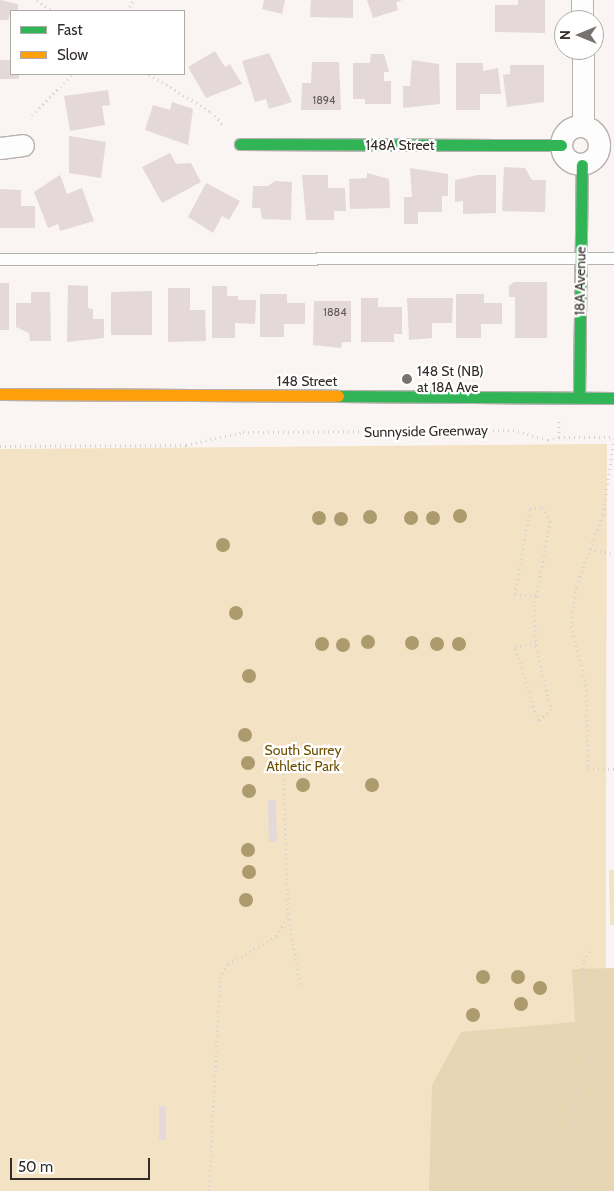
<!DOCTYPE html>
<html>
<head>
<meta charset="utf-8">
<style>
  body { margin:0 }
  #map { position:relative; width:614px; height:1191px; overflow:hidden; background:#faf4f2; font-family:Cabin,sans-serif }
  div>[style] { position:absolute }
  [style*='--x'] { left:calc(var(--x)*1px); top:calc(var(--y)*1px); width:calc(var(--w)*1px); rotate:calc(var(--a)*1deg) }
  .green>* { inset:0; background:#f4e2c4 }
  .forest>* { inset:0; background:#e8d5b3 }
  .building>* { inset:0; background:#e4d9d8 }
  .path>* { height:3px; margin-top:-1.5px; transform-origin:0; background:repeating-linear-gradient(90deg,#d4d3d1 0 1px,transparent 0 5px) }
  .roads { filter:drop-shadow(1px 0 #b6b0ae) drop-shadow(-1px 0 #b6b0ae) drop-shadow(0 1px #b6b0ae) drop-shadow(0 -1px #b6b0ae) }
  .lane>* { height:11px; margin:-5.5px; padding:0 5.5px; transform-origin:5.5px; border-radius:5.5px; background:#fefdfd }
  .street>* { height:21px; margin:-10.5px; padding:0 10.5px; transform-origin:10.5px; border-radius:10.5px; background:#fefdfd }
  .street>.ring { margin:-10.5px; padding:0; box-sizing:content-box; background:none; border:21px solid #fefdfd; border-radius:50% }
  .fast>* { height:11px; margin:-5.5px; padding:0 5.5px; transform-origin:5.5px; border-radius:5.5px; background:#30b455 }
  .slow>* { height:11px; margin:-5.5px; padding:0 5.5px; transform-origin:5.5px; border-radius:5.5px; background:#ff9f0a }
  .trees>* { width:14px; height:14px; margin:-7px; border-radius:50%; background:#ad9a6d }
  .dots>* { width:14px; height:14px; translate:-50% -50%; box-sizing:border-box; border:2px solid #fff; border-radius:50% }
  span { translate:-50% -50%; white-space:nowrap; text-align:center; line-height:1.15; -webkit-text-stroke:4.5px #fff; paint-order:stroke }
  .number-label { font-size:11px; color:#625b58 }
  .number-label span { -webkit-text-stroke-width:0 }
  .street-label { font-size:14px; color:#332d2a }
  .poi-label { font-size:14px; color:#332d2a }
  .left { translate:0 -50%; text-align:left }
  .park-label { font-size:14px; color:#6e5001 }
  .legend { position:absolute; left:10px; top:10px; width:175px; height:65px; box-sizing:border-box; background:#fff; border:1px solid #adabaa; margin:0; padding:6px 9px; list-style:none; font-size:15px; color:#332d2a }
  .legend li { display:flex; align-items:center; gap:10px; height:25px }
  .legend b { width:25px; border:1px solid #adabaa }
  .north { position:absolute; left:554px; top:10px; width:50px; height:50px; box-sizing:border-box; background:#fff; border:1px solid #adabaa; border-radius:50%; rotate:270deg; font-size:14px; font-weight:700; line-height:20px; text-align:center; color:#332d2a }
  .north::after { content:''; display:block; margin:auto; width:18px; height:22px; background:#797370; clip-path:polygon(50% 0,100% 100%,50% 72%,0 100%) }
  .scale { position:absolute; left:10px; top:1158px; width:140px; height:22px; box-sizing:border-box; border:2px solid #332d2a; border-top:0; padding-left:6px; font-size:15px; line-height:18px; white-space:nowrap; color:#332d2a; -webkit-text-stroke:4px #fff; paint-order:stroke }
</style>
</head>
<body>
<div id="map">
  <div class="green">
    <i style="clip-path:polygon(607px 444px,605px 1191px,0 1191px,0 449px)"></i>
    <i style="clip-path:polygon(609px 870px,614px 870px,614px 925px,610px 925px)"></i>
  </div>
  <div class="forest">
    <i style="clip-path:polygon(614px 968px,614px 1191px,429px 1191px,432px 1085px,461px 1032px,575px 1022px,572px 969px)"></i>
  </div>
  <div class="building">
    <i style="clip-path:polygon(0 0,18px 4px,18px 11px,11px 11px,8px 20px,0 20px)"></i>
    <i style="clip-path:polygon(264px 0,285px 0,282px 14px,262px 9px)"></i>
    <i style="clip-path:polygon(311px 0,353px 0,353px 18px,310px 17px)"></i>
    <i style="clip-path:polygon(367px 0,402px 0,396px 3px,398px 10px,373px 18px)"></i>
    <i style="clip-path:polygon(518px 0,545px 0,545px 33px,495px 32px,495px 5px,518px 5px)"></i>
    <i style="clip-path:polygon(215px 51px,225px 67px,230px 64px,242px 84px,206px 98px,188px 67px)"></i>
    <i style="clip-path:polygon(269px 53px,292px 102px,269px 109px,266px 99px,255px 102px,242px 61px)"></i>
    <i style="clip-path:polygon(371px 54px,384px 54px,389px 72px,384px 72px,384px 81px,391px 81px,391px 104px,365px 104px,365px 99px,353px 99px,353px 63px,370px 63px)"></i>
    <i style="clip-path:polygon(0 60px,11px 60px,11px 74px,19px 74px,19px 79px,0 79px)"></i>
    <i style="clip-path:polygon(412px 60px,439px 64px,440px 104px,403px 108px,403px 86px,410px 86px)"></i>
    <i style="clip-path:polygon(312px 62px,339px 62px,341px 110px,301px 110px,302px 83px,311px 83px)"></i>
    <i style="clip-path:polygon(456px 63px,483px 63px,483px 71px,498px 68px,501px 94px,480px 94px,480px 110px,456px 110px)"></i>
    <i style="clip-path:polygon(510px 65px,544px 65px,544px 102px,507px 107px,503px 75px,510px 74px)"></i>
    <i style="clip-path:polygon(108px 90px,110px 105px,102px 106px,105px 125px,70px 131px,64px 96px)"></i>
    <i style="clip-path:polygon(172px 102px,193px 109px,188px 145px,145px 130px,153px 105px,170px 110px)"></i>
    <i style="clip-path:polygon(69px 136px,106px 142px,101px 178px,69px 173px)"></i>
    <i style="clip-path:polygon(170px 153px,176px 164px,191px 163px,201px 182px,162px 203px,142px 167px)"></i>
    <i style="clip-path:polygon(504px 167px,525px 168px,532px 180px,546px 180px,545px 212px,502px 211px)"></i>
    <i style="clip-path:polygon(410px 168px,448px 174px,448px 196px,442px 196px,442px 212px,418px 212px,418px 224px,404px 224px,404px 197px,412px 197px)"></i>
    <i style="clip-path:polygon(367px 173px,389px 179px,390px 208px,350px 209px,349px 179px,367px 178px)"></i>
    <i style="clip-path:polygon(60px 175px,67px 194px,82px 188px,94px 221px,60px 231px,58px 224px,48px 228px,34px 192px)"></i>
    <i style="clip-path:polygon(302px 175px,328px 175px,328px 188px,345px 188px,346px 211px,334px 211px,334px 220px,306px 220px)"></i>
    <i style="clip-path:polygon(478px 175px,496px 175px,496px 213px,463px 214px,463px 201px,455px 202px,455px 180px)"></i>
    <i style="clip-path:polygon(275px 181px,292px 182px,291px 220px,262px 219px,260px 208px,252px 208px,253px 186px,268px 186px)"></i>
    <i style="clip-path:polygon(206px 183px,240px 201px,229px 220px,222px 216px,213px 233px,188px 217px)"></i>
    <i style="clip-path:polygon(0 189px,21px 190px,21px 206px,35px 206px,35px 228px,0 228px)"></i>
    <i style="clip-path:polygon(514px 282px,547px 282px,547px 338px,515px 338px,515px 297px,509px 297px,509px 286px)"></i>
    <i style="clip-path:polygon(0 283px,9px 283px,9px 330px,0 330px)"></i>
    <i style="clip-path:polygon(68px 285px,88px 286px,88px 308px,93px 309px,93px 319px,104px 319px,104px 338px,67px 342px)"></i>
    <i style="clip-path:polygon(212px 286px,227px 286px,227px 296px,238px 296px,238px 300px,256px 300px,255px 324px,235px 323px,235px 338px,212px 338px)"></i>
    <i style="clip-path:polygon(168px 288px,190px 288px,190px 310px,205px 310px,206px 341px,168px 342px)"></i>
    <i style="clip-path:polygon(152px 291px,152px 335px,111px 335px,111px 292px)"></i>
    <i style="clip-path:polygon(31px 292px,50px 292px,51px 341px,30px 341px,29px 333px,16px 327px,16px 303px,31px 303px)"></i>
    <i style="clip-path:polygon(260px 294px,287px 294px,287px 303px,305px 303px,305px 324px,284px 324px,284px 337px,260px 337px)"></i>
    <i style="clip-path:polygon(456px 294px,484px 294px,484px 303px,502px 303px,502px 324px,481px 324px,481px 338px,456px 338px)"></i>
    <i style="clip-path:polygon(361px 298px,378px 298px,378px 307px,402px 307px,402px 334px,394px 334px,394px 342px,361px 342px)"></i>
    <i style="clip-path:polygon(407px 298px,453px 298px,452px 323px,432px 323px,432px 338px,409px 340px)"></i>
    <i style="clip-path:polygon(314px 301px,351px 301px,351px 342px,342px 342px,341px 348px,313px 345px)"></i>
    <i style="clip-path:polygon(268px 800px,276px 800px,277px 842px,269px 842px)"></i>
    <i style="clip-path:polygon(159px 1106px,166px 1106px,166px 1140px,159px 1140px)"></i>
  </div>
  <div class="path">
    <i style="--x:37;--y:0;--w:19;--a:35"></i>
    <i style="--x:127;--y:11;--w:13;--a:-58"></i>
    <i style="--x:149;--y:74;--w:73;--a:31.5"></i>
    <i style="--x:211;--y:112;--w:16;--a:47"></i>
    <i style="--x:32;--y:115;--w:58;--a:-45"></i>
    <i style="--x:559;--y:437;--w:55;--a:0"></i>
    <i style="--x:614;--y:439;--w:77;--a:98.2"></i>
    <i style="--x:603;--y:515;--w:77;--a:110.6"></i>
    <i style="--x:576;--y:587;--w:39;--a:97"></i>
    <i style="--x:571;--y:626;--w:61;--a:75.7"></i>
    <i style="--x:586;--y:685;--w:83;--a:88.6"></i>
    <i style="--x:588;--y:768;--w:26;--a:2"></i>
    <i style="--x:0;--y:446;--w:186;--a:-0.3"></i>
    <i style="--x:186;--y:445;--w:58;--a:-12.8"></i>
    <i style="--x:243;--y:432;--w:270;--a:-0.4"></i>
    <i style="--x:513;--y:430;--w:36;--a:16"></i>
    <i style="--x:548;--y:440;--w:11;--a:-15"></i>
    <i style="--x:559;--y:437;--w:17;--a:-90"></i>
    <i style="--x:590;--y:549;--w:25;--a:12"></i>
    <i style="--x:536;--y:596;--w:21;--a:-175"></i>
    <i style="--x:515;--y:594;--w:86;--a:-80"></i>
    <i style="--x:530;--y:509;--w:13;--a:-9"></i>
    <i style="--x:543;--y:507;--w:16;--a:63"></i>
    <i style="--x:550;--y:521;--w:41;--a:99.9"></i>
    <i style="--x:543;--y:561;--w:36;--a:101"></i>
    <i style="--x:536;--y:596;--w:9;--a:103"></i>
    <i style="--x:534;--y:605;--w:41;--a:87.2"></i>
    <i style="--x:536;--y:646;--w:65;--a:76.6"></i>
    <i style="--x:551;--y:709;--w:18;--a:137"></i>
    <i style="--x:538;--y:721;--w:77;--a:-107.3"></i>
    <i style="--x:515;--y:647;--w:21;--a:-11"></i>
    <i style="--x:288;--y:914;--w:72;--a:80.4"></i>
    <i style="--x:209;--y:1191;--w:213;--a:-87"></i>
    <i style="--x:220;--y:978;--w:16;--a:-60"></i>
    <i style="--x:228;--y:964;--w:56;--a:-29.7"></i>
    <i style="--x:277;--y:936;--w:25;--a:-63"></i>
    <i style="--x:288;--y:914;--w:155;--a:-91.8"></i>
    <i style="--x:283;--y:759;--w:27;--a:-59"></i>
    <i style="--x:572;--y:1191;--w:95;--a:-89.4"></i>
    <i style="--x:573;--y:1096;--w:24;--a:-48"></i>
    <i style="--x:589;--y:1078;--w:118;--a:-92.9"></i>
    <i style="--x:583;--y:960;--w:14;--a:-54"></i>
  </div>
  <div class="roads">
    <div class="lane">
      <i style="--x:0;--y:259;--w:614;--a:-0.09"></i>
    </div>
    <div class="street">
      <i style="--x:582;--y:0;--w:20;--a:90"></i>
      <i style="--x:583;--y:50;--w:76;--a:90"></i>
      <i class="ring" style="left:561px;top:126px;width:17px;height:17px"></i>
      <i style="--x:0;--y:148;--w:23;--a:-7"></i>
    </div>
    <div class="fast">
      <i style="--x:240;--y:144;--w:321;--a:0.2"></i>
      <i style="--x:338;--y:396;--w:276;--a:0.4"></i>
      <i style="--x:579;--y:397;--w:232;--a:-89.3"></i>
    </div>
    <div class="slow">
      <i style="--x:0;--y:394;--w:338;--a:0.3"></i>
    </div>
  </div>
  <div class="trees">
    <i style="left:460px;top:516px"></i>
    <i style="left:370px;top:517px"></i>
    <i style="left:319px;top:518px"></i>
    <i style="left:411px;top:518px"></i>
    <i style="left:433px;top:518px"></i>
    <i style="left:341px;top:519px"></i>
    <i style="left:223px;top:545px"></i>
    <i style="left:236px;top:613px"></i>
    <i style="left:368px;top:642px"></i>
    <i style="left:412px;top:643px"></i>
    <i style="left:322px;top:644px"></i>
    <i style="left:437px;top:644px"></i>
    <i style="left:459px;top:644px"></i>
    <i style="left:343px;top:645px"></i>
    <i style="left:249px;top:676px"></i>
    <i style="left:245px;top:735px"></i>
    <i style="left:248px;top:763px"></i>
    <i style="left:303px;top:785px"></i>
    <i style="left:372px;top:785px"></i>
    <i style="left:249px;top:791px"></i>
    <i style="left:248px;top:850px"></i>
    <i style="left:249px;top:872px"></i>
    <i style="left:246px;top:900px"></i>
    <i style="left:483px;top:977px"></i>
    <i style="left:518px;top:977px"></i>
    <i style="left:540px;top:988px"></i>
    <i style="left:521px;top:1004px"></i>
    <i style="left:473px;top:1015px"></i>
  </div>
  <div class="dots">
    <i style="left:407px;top:379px;background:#797370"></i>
  </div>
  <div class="number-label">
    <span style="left:324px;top:100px">1894</span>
    <span style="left:335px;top:312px">1884</span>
  </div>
  <div class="street-label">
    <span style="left:400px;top:145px">148A Street</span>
    <span style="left:580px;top:281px;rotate:-89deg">18A Avenue</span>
    <span style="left:307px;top:381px">148 Street</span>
    <span style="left:426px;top:431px;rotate:-1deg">Sunnyside Greenway</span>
  </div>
  <div class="poi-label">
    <span class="left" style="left:417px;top:379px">148 St (NB)<br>at 18A Ave</span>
  </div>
  <div class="park-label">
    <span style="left:303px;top:758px">South Surrey<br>Athletic Park</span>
  </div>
  <ul class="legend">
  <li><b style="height:6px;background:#30b455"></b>Fast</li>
  <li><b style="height:6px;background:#ff9f0a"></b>Slow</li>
  </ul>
  <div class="north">N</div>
  <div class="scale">50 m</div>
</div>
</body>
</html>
